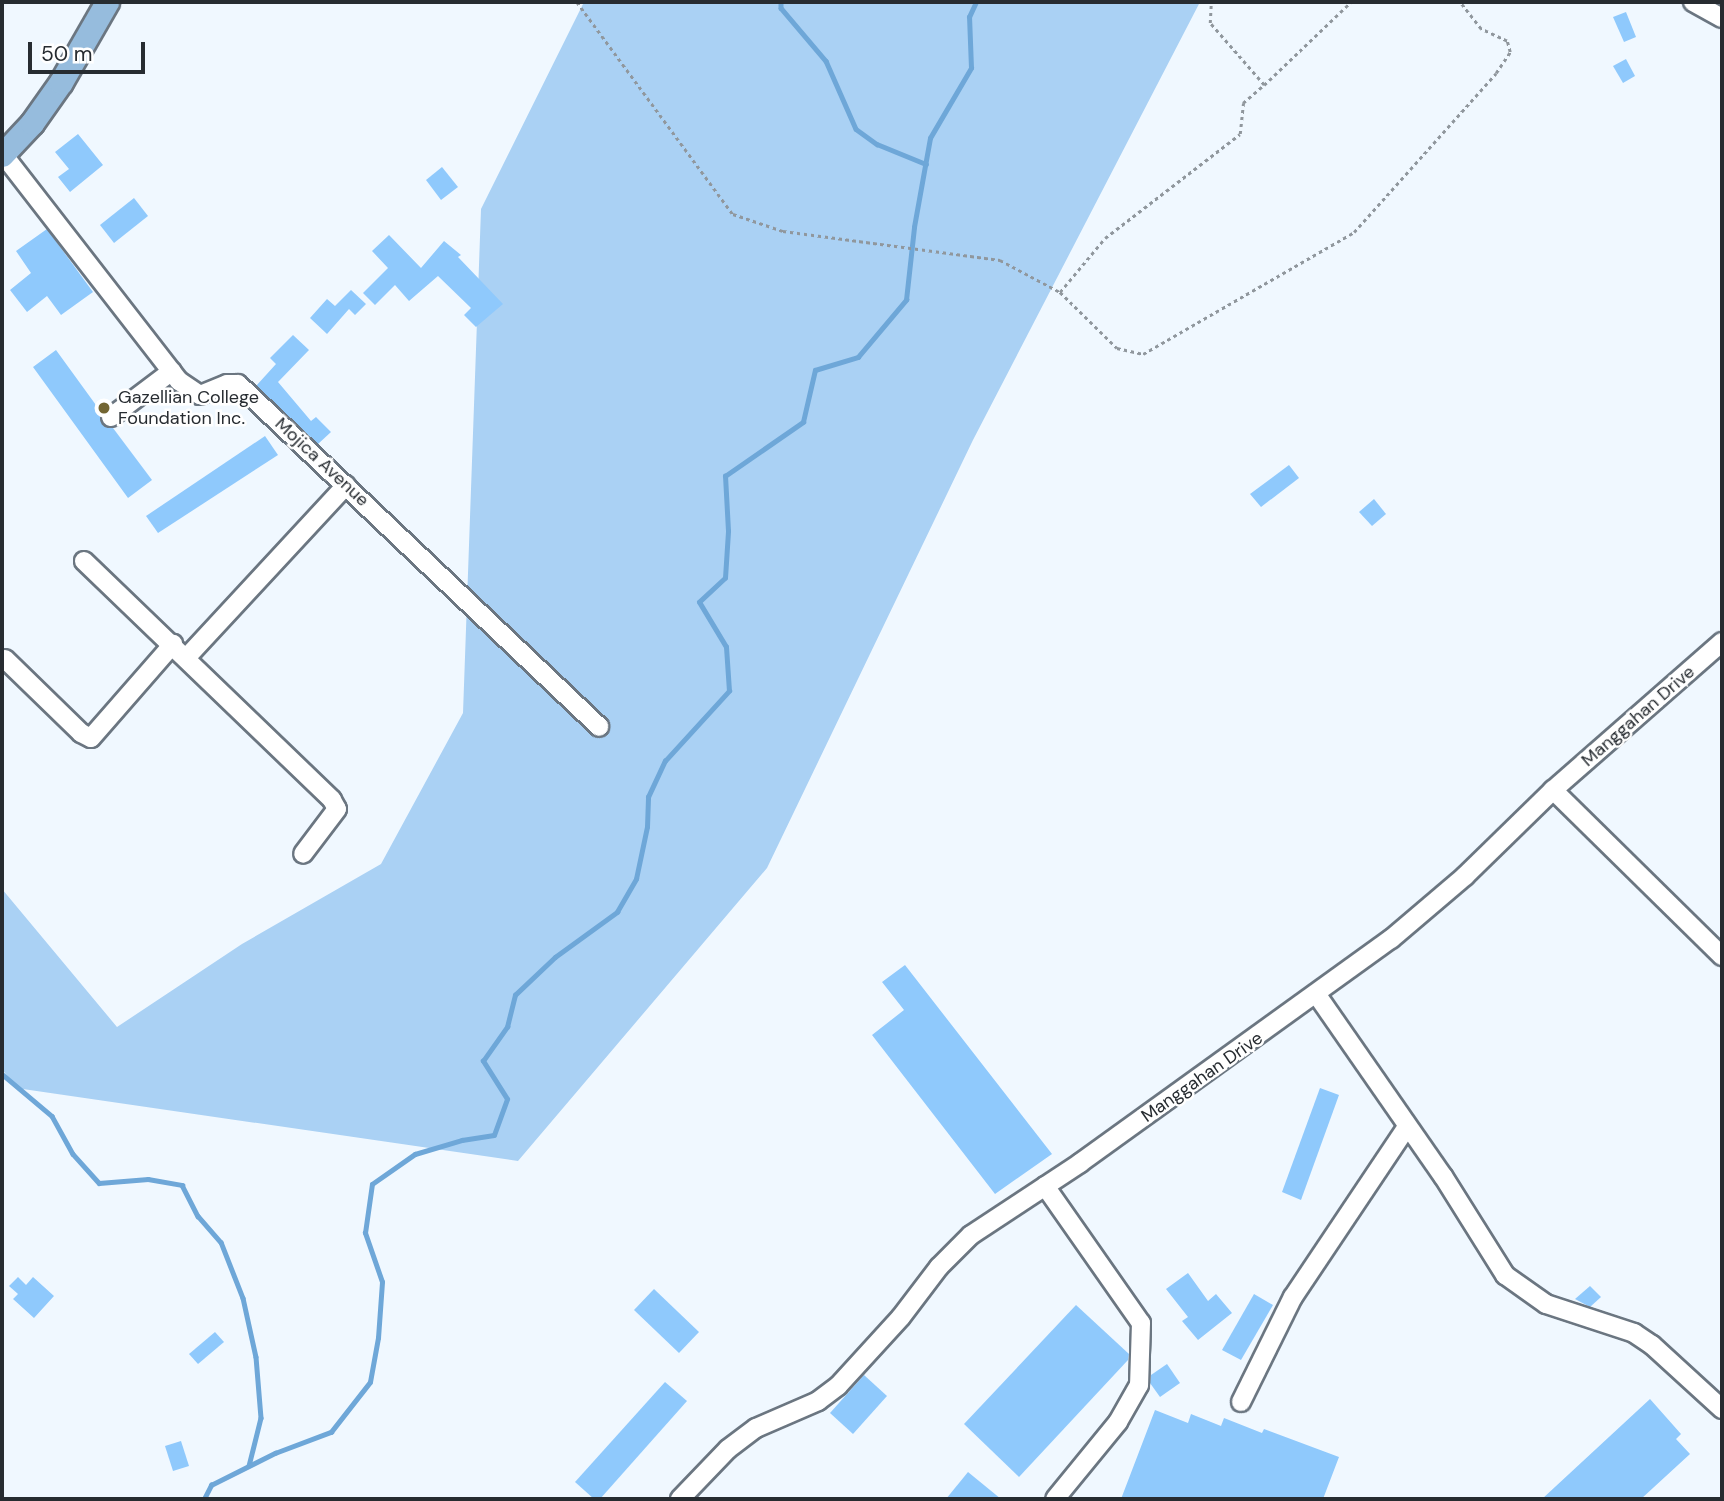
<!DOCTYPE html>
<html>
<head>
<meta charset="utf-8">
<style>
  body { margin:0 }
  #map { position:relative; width:1724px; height:1501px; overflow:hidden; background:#f0f8ff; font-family:"DM Sans",sans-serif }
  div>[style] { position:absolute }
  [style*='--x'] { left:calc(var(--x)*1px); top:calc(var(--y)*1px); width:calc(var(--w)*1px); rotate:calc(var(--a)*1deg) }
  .green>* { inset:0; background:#aad1f4 }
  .stream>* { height:4.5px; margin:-2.25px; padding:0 2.25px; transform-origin:2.25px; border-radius:2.25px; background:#6ea7d8 }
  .building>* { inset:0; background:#8fc9fc }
  .path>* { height:2.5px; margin-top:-1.25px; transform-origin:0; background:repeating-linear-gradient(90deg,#90979d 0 3.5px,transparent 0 7px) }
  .roads { filter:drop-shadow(2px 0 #6b7681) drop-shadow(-2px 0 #6b7681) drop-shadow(0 2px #6b7681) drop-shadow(0 -2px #6b7681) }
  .minor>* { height:18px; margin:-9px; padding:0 9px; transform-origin:9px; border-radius:9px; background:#fff }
  .major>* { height:23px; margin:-11.5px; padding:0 11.5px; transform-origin:11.5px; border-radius:11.5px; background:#96bcdd }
  .dots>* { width:19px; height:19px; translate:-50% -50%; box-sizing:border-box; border:4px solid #fff; border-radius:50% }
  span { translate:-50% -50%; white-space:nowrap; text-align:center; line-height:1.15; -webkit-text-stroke:5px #fff; paint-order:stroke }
  .poi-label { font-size:18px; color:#272c31 }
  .left { translate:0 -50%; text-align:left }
  .street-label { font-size:18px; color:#272c31 }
  .frame { position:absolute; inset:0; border:4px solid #272c31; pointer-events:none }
  .scale { position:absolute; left:28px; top:42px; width:117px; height:32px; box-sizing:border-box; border:4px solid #272c31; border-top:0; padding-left:9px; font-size:21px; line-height:24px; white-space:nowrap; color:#272c31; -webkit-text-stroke:5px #fff; paint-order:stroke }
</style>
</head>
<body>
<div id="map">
  <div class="green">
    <i style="clip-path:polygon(584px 2px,1200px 2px,973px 440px,767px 868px,518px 1161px,16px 1088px,2px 1069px,2px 889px,117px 1027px,242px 944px,381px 864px,463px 713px,481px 209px)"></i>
  </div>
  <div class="stream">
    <i style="--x:781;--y:2;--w:6;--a:90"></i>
    <i style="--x:781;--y:8;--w:70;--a:49.7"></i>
    <i style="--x:826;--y:61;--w:74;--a:66.2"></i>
    <i style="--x:856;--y:129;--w:26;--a:36"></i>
    <i style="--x:877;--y:144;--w:53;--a:22.2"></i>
    <i style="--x:2;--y:1074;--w:65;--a:40"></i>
    <i style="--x:52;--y:1116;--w:43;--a:61.1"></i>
    <i style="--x:73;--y:1154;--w:39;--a:48"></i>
    <i style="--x:99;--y:1183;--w:49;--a:-4.7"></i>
    <i style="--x:148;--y:1179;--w:35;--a:10"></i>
    <i style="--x:182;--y:1185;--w:35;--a:63"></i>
    <i style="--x:198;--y:1216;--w:35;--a:49"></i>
    <i style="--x:221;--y:1242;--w:60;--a:68.6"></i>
    <i style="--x:243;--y:1298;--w:60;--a:77.6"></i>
    <i style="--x:256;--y:1357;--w:61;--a:85.3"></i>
    <i style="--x:261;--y:1418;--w:49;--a:104"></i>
    <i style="--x:204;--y:1499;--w:16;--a:-63"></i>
    <i style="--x:211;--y:1485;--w:72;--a:-26.6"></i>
    <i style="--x:275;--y:1453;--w:60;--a:-20.6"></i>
    <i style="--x:331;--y:1432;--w:63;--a:-52"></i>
    <i style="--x:370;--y:1382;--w:45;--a:-79.7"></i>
    <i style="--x:378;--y:1338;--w:56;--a:-85.9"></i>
    <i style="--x:382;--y:1282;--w:52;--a:-109.1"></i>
    <i style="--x:365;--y:1233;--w:49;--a:-81.9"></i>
    <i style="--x:372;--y:1184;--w:52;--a:-34.9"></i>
    <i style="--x:415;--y:1154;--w:49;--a:-16.6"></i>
    <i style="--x:462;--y:1140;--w:32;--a:-9"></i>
    <i style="--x:494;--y:1135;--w:38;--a:-70"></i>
    <i style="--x:507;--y:1099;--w:45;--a:-122.3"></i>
    <i style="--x:483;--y:1061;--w:42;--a:-54.8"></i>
    <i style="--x:507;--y:1027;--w:33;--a:-76"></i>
    <i style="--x:515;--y:995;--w:55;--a:-43.5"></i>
    <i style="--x:555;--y:957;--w:77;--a:-36"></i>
    <i style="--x:617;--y:912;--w:38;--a:-60"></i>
    <i style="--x:636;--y:879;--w:53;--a:-78.1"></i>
    <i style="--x:647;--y:827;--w:30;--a:-88"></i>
    <i style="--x:648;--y:797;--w:40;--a:-65"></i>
    <i style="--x:665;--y:761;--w:95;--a:-47.6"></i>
    <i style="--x:729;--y:691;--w:44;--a:-93.9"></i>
    <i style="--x:726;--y:647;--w:52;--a:-121"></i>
    <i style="--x:699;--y:602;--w:35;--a:-43"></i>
    <i style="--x:725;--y:578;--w:47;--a:-86.3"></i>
    <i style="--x:728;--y:531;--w:55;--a:-93.1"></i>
    <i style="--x:725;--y:476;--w:95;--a:-34.7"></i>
    <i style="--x:803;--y:422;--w:53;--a:-77"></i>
    <i style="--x:815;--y:370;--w:45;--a:-16.8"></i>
    <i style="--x:858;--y:357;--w:75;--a:-49.9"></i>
    <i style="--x:906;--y:300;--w:73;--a:-83.7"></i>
    <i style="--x:914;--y:227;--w:90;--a:-79.8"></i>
    <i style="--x:930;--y:138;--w:81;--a:-59.6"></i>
    <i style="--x:971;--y:68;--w:51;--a:-92.2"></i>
    <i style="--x:969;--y:17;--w:17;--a:-65"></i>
  </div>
  <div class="building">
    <i style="clip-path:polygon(1626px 12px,1636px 37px,1624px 42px,1613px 17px)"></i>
    <i style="clip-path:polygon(1626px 59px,1635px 76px,1623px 83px,1613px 66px)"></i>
    <i style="clip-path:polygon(78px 134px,103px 165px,70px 192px,58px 177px,69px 169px,55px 152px)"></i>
    <i style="clip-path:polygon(442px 167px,458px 187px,441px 200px,426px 180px)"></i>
    <i style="clip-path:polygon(134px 198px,148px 216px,114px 243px,100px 225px)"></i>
    <i style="clip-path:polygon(47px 229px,93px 292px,61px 315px,47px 296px,27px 312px,10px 290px,31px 273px,16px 251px)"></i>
    <i style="clip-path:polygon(389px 235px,421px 268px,444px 241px,461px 255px,458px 257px,503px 304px,476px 327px,464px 315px,471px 308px,438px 276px,409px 301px,395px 285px,375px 305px,363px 293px,388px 268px,372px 251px)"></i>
    <i style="clip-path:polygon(351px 290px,366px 304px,355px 315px,349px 309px,327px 334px,310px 318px,327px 299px,335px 306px)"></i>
    <i style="clip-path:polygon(293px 335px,309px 350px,278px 382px,311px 421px,316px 417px,331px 432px,318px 444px,256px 386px,276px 364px,270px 358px)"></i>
    <i style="clip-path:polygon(56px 350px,101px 412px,102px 423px,113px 428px,152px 480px,128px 498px,33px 367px)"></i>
    <i style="clip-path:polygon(265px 436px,278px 455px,158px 533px,146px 516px)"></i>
    <i style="clip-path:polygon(1289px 465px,1299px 478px,1261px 507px,1250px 494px)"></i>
    <i style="clip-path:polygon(1374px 499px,1386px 514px,1372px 526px,1359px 512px)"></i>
    <i style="clip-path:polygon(905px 965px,1052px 1154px,995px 1194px,872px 1035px,904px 1010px,882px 982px)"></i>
    <i style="clip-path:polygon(1320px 1088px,1339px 1095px,1301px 1200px,1282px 1192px)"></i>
    <i style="clip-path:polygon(1188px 1273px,1208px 1301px,1216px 1294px,1232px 1313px,1198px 1340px,1182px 1321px,1188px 1317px,1166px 1289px)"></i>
    <i style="clip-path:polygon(18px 1277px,26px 1285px,33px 1277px,54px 1296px,34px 1318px,13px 1299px,18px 1294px,9px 1286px)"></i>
    <i style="clip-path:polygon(1590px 1286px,1601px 1297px,1590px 1307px,1575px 1299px)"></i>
    <i style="clip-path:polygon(654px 1289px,699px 1332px,679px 1353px,634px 1310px)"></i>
    <i style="clip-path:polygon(1254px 1294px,1273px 1305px,1241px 1360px,1222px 1350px)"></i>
    <i style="clip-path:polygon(1076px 1305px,1129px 1354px,1128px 1360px,1019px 1477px,964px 1424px)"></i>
    <i style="clip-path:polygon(215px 1332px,224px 1342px,198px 1364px,189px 1354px)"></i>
    <i style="clip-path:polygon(1167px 1364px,1180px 1383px,1160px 1397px,1150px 1383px,1151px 1375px)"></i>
    <i style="clip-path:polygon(864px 1375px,887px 1396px,853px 1434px,830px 1413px)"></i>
    <i style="clip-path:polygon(665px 1382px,687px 1401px,600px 1499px,594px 1499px,575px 1482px)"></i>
    <i style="clip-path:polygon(1650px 1399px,1681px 1434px,1676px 1439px,1690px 1454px,1641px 1499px,1542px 1499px)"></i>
    <i style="clip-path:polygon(1155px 1410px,1188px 1423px,1191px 1414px,1221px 1426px,1224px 1418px,1262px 1433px,1264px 1429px,1339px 1457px,1323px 1499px,1121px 1499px)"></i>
    <i style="clip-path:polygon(181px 1441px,189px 1466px,173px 1471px,165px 1446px)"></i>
    <i style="clip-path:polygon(968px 1472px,1001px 1499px,946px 1499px)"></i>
  </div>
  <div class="path">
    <i style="--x:577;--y:2;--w:263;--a:53.7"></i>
    <i style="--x:733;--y:214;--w:53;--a:18.8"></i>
    <i style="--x:783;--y:231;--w:219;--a:7.6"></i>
    <i style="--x:1000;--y:260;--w:68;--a:28.1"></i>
    <i style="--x:1060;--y:292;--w:80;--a:44.5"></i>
    <i style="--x:1117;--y:348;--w:27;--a:13"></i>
    <i style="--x:1143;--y:354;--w:244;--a:-30"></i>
    <i style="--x:1354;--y:232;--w:213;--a:-48.2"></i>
    <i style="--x:1496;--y:73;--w:25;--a:-56"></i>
    <i style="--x:1510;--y:52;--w:11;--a:-105"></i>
    <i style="--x:1507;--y:41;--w:29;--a:-155"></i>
    <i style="--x:1481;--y:29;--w:34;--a:-128"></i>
    <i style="--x:1264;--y:85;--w:120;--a:-43.7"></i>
    <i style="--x:1060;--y:292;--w:70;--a:-50.2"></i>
    <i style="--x:1105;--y:238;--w:170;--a:-37.6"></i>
    <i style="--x:1240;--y:134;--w:31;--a:-84"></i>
    <i style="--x:1243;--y:103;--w:28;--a:-41"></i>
    <i style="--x:1264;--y:85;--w:82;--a:-131.1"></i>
    <i style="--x:1210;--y:23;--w:21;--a:-87"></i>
  </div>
  <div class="roads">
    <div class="minor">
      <i style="--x:1693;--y:2;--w:33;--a:29"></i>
      <i style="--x:2;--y:153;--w:289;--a:52.2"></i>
      <i style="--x:179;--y:381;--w:25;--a:34"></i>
      <i style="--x:200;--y:395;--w:29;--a:-22"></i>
      <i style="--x:227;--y:384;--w:11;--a:0"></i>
      <i style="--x:238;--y:384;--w:498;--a:43.5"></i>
      <i style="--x:111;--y:417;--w:76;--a:-37"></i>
      <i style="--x:84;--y:561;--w:344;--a:43.9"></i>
      <i style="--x:332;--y:800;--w:10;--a:61"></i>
      <i style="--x:337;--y:809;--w:56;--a:127.1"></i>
      <i style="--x:187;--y:657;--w:234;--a:-47.2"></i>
      <i style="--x:5;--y:659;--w:106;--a:44.2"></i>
      <i style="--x:81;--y:733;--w:11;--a:27"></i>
      <i style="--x:91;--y:738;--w:125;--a:-48.9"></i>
      <i style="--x:1553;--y:790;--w:237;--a:44.5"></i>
      <i style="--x:1317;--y:995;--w:221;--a:55.2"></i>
      <i style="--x:1443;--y:1176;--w:117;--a:57.9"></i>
      <i style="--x:1505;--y:1275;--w:50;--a:35.3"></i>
      <i style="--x:1546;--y:1304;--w:93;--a:18.2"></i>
      <i style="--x:1634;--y:1333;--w:22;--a:34"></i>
      <i style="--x:1652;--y:1345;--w:95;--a:42.4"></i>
      <i style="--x:1045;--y:1186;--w:167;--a:55"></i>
      <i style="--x:1141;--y:1323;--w:62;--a:91.8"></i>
      <i style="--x:1139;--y:1385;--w:43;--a:119.6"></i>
      <i style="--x:1118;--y:1422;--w:99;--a:129.3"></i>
      <i style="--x:1241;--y:1402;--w:117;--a:-63.7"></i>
      <i style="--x:1293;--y:1297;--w:205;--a:-56.2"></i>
      <i style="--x:680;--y:1499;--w:69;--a:-46.2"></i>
      <i style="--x:728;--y:1449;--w:35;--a:-37"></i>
      <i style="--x:756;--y:1428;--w:68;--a:-23.5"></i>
      <i style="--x:818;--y:1401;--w:25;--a:-37"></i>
      <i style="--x:838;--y:1386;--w:93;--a:-47.6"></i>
      <i style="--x:901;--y:1317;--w:63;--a:-52.8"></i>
      <i style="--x:939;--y:1267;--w:45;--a:-45"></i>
      <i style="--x:971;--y:1235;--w:131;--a:-33.4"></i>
      <i style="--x:1080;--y:1163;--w:383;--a:-35.8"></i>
      <i style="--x:1391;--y:939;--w:97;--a:-40.4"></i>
      <i style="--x:1465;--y:876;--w:123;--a:-44.3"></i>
      <i style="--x:1553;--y:790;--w:225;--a:-41.2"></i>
    </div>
    <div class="major">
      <i style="--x:2;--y:155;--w:44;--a:-46.8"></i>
      <i style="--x:32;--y:123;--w:50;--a:-54.7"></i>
      <i style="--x:61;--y:82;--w:92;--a:-60.1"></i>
    </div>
  </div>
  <div class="dots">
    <i style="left:104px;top:408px;background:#726532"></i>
  </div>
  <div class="poi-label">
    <span class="left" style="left:118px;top:408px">Gazellian College<br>Foundation Inc.</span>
  </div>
  <div class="street-label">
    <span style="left:322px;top:462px;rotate:43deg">Mojica Avenue</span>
    <span style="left:1638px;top:716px;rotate:-41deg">Manggahan Drive</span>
    <span style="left:1202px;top:1077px;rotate:-35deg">Manggahan Drive</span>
  </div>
  <div class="frame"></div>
  <div class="scale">50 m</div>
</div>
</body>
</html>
